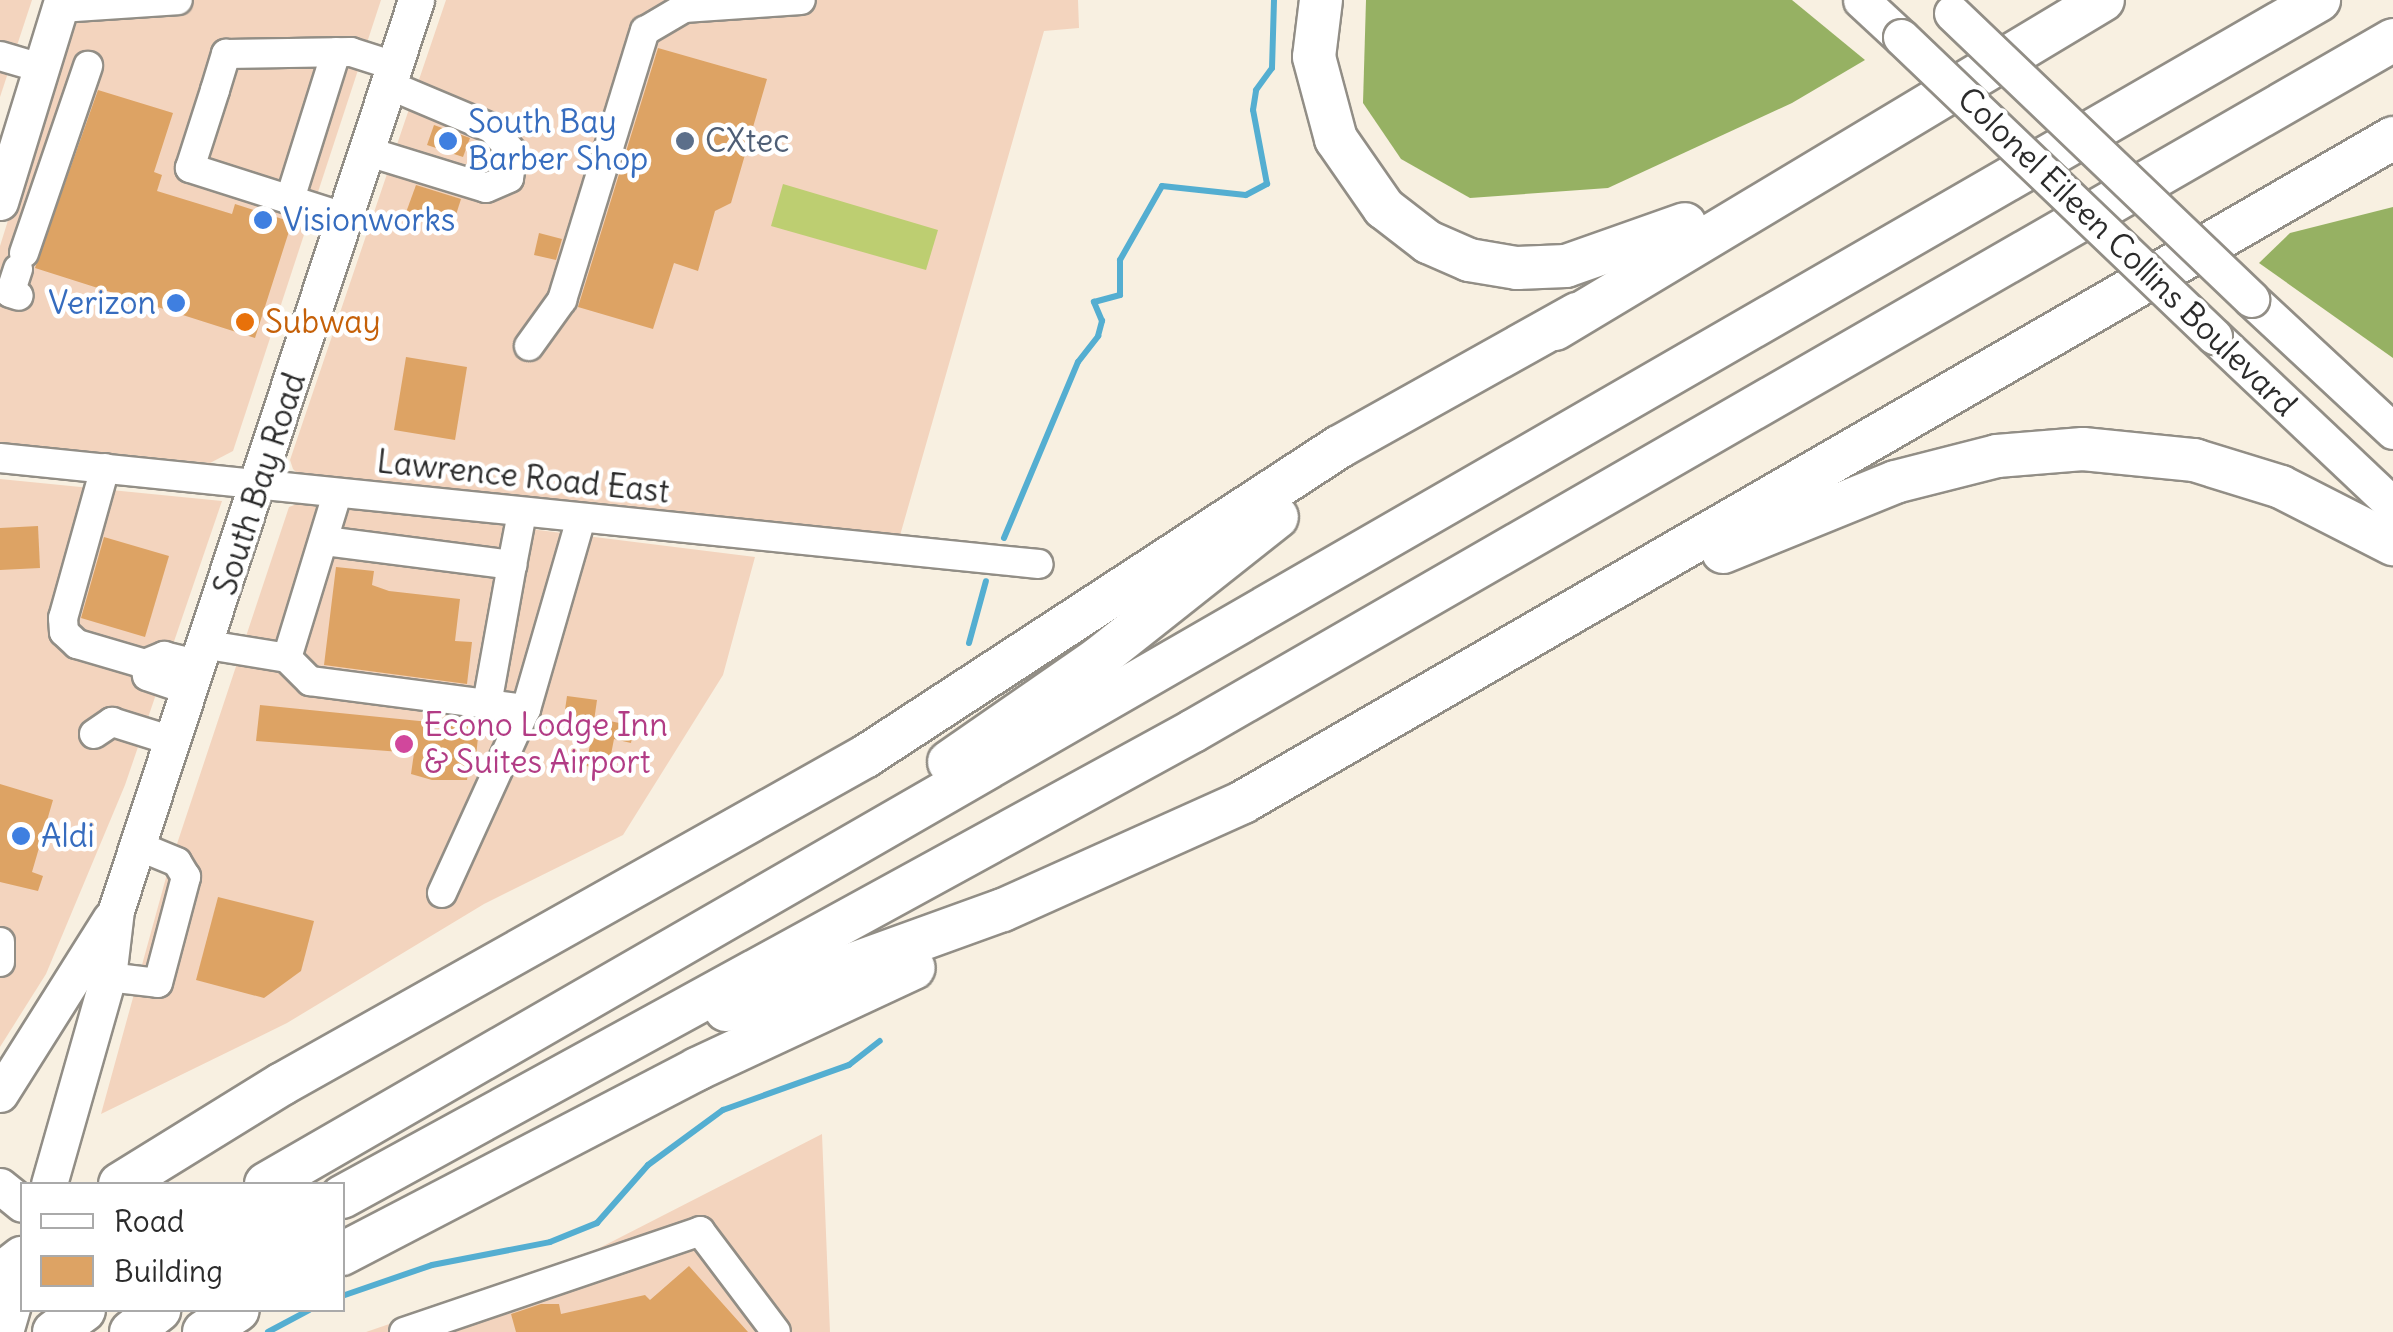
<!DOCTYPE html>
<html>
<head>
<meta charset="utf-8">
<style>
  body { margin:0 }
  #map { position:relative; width:2393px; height:1332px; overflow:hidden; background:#f8f0e1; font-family:Delius,sans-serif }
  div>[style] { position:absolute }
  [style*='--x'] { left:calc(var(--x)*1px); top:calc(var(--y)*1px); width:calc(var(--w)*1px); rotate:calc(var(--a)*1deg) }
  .built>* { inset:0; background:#f3d4be }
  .green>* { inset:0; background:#bdce71 }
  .forest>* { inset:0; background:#96b163 }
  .stream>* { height:6px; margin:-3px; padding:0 3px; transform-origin:3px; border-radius:3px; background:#54aed1 }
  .building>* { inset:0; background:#dda364 }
  .roads { filter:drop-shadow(2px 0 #928e86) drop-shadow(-2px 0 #928e86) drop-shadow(0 2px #928e86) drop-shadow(0 -2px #928e86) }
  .minor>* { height:28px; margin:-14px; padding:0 14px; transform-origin:14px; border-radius:14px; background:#fff }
  .major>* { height:35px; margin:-17.5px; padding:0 17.5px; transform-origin:17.5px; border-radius:17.5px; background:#fff }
  .highway>* { height:42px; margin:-21px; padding:0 21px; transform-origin:21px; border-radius:21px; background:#fff }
  .bridges { filter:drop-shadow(2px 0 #928e86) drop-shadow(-2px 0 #928e86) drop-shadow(0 2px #928e86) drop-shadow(0 -2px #928e86) }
  .major-bridge>* { height:35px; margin:-17.5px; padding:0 17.5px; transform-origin:17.5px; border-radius:17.5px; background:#fff }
  .dots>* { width:28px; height:28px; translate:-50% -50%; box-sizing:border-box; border:5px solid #fff; border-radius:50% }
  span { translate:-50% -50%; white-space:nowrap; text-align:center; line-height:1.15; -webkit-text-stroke:9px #fff; paint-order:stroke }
  .shop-label { font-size:32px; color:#366cbe }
  .left { translate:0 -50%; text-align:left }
  .right { translate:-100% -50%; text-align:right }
  .service-label { font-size:32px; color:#4e5e75 }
  .street-label { font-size:32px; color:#2b2b2b }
  .food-label { font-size:32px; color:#c56008 }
  .hotel-label { font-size:32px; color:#b23c85 }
  .legend { position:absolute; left:20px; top:1182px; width:325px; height:130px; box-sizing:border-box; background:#fff; border:2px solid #aaa; margin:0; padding:12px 18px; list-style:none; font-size:30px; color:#2b2b2b }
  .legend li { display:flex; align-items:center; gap:20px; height:50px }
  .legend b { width:50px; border:2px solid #aaa }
</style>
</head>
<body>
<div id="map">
  <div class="built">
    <i style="clip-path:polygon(0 0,32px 0,0 97px)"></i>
    <i style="clip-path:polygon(77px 0,381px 0,233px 451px,210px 463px,0 442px,0 246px)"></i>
    <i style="clip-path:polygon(446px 0,1078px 0,1079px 28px,1044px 31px,899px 539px,300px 476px,293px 469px,290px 460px)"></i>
    <i style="clip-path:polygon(0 479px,222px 501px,125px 785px,46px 974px,0 1047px)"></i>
    <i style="clip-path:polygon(305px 501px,755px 557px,723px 675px,623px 835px,484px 904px,287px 1023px,101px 1114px,167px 874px,289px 507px)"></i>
    <i style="clip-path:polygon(822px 1134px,830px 1332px,366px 1332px,576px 1260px)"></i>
  </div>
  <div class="green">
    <i style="clip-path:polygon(783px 184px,938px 230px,926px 270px,771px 226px)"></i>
  </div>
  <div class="forest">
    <i style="clip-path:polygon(1366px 0,1792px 0,1865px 60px,1792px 103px,1608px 188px,1470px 198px,1401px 159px,1363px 103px)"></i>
    <i style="clip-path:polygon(2393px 207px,2393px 358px,2259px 263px,2290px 233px)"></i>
  </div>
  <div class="stream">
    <i style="--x:1004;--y:538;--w:191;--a:-67.2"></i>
    <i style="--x:1078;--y:362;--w:33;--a:-52"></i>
    <i style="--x:1098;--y:336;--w:16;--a:-75"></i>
    <i style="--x:1102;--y:321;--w:21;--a:-113"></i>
    <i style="--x:1094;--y:302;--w:27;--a:-15"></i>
    <i style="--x:1120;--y:295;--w:35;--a:-90"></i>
    <i style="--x:1120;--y:260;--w:85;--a:-60.4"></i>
    <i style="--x:1162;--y:186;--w:84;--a:6.1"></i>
    <i style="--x:1246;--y:195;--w:24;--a:-28"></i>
    <i style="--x:1267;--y:184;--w:75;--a:-100.7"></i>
    <i style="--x:1253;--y:110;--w:20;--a:-81"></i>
    <i style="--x:1256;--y:90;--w:27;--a:-54"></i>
    <i style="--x:1272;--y:68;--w:68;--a:-88.3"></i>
    <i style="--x:969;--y:643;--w:64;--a:-74.7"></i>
    <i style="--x:342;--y:1296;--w:95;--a:-19"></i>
    <i style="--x:432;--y:1265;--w:120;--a:-11"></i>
    <i style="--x:550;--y:1242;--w:51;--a:-22"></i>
    <i style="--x:597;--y:1223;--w:77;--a:-48.7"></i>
    <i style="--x:648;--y:1165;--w:93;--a:-36.3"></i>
    <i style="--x:723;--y:1110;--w:134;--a:-19.7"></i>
    <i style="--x:849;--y:1065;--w:39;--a:-38"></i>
    <i style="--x:268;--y:1332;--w:47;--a:-28.2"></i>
  </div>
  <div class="building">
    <i style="clip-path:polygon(658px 48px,767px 79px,731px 203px,715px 211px,698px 271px,674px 263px,653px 329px,578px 307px)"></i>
    <i style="clip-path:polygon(98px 90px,173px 113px,154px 172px,162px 175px,157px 191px,232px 214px,235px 204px,292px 222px,255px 338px,35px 268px)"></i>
    <i style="clip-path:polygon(434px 125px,470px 138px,463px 157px,427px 145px)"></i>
    <i style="clip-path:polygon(416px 185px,461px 199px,454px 221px,404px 218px)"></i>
    <i style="clip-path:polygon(539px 233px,562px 239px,556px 260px,534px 255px)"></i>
    <i style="clip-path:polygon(406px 357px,467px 367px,455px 440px,394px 430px)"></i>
    <i style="clip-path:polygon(38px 526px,40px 568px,0 570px,0 528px)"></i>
    <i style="clip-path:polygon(104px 537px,169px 556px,145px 637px,81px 618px)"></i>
    <i style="clip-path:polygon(336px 567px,374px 571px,372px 585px,389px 591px,460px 599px,455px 641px,472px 642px,467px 684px,324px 665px)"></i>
    <i style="clip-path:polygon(567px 696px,597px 700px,594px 721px,564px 717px)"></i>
    <i style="clip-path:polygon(260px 705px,479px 727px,475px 767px,469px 766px,467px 780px,432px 780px,411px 774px,414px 753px,256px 741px)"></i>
    <i style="clip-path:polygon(595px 718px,634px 726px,631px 743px,614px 739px,608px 770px,586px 766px)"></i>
    <i style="clip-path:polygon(0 784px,53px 800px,32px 872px,43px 876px,38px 891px,0 882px)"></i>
    <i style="clip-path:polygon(218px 897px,314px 921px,301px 971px,264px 998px,196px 980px)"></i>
    <i style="clip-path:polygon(689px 1266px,748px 1332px,516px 1332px,511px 1314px,541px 1304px,559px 1304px,561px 1314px,645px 1295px,650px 1300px)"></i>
  </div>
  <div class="roads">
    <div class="minor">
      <i style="--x:59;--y:8;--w:119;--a:-3.8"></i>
      <i style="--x:0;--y:56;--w:43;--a:16.3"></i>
      <i style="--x:369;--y:152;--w:122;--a:17.1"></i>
      <i style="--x:486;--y:188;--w:25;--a:-23"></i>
      <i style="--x:509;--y:178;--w:25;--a:-81"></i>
      <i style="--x:513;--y:153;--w:33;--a:-131"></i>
      <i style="--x:491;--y:128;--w:111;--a:-157.1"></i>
      <i style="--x:290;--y:199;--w:154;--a:-72.6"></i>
      <i style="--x:347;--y:218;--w:165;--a:-162.3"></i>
      <i style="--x:190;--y:168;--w:82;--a:-72.2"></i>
      <i style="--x:215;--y:90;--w:38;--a:-73"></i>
      <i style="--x:226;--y:54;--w:125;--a:-0.9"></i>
      <i style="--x:351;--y:52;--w:46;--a:17.7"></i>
      <i style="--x:24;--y:253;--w:198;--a:-71.1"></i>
      <i style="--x:18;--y:269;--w:25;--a:108"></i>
      <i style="--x:10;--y:293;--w:9;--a:18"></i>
      <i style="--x:529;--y:346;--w:57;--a:-54.3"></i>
      <i style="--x:562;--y:300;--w:282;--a:-72.9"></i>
      <i style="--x:645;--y:31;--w:45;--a:-30.5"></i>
      <i style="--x:684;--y:8;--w:117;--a:-3.9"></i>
      <i style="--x:0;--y:458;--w:1044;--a:5.83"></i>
      <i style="--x:105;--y:468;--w:156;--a:105.6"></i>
      <i style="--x:63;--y:618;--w:14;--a:86"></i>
      <i style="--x:64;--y:632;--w:18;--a:43"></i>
      <i style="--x:77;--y:644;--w:71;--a:16.4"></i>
      <i style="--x:325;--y:541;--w:189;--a:7.3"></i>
      <i style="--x:512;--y:565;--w:53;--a:-79.1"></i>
      <i style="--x:208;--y:645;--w:80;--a:9.3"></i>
      <i style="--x:287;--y:658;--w:171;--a:-73"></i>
      <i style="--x:287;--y:658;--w:33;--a:45"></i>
      <i style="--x:310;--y:681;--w:218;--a:7.4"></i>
      <i style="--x:191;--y:691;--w:46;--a:-161.2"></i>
      <i style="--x:147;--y:676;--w:12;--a:-99"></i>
      <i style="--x:145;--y:664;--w:21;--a:-23"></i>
      <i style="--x:164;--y:656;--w:37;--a:14"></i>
      <i style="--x:487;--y:704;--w:141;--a:-79.8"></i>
      <i style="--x:94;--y:734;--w:22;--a:-34"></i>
      <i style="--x:112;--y:722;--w:64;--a:17.3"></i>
      <i style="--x:442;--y:893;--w:202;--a:-65.5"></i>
      <i style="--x:526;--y:709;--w:198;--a:-73.9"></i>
      <i style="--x:0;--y:942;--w:20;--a:90"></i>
      <i style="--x:108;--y:977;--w:50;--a:6.8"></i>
      <i style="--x:158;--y:983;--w:110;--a:-75.2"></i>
      <i style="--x:186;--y:877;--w:17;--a:-121"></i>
      <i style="--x:177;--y:862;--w:42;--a:-157.7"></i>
      <i style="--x:404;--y:1332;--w:313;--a:-18.8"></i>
      <i style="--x:700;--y:1231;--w:126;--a:53"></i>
    </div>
    <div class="major">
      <i style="--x:1861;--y:0;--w:54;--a:42.8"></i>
      <i style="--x:0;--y:202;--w:211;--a:-72.9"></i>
      <i style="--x:2251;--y:299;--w:194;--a:42.9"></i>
      <i style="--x:2214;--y:336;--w:246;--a:43.4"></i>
      <i style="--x:0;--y:1094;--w:207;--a:-57.8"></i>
      <i style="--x:49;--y:1184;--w:215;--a:-74.1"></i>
      <i style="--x:108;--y:977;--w:67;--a:-83.2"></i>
      <i style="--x:116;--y:910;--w:958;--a:-71.75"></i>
      <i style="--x:0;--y:1186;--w:28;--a:39"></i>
      <i style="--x:5;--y:1332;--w:60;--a:-73.7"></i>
    </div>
    <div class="highway">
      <i style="--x:1321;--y:0;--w:57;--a:97"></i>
      <i style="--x:1314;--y:57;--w:85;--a:75"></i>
      <i style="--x:1336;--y:139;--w:84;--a:55.2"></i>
      <i style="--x:1384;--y:208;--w:56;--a:37.7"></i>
      <i style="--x:1428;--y:242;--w:45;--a:23.7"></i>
      <i style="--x:1469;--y:260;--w:49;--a:9.5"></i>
      <i style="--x:1517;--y:268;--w:49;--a:-2.3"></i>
      <i style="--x:1566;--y:266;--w:126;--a:-19.4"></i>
      <i style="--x:1555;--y:329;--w:639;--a:-30.98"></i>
      <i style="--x:1723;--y:552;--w:186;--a:-22.1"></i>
      <i style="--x:1895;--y:482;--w:105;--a:-14.3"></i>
      <i style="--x:1997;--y:456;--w:86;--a:-4.7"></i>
      <i style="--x:2083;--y:449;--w:112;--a:5.7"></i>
      <i style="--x:2194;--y:460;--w:91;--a:17.2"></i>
      <i style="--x:2281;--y:487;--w:126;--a:27"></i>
      <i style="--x:949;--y:762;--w:183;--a:-34.7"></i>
      <i style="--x:1099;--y:658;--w:227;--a:-38.4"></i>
      <i style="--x:726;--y:1010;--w:294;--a:-19.9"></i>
      <i style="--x:1003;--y:910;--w:263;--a:-24.2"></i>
      <i style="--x:1243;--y:802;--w:1328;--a:-30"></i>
      <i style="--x:120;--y:1184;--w:190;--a:-31.7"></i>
      <i style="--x:282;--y:1084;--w:670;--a:-29.32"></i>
      <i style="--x:866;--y:756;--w:565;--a:-33.16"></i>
      <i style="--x:1339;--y:447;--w:273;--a:-29.2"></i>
      <i style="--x:266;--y:1184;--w:2370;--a:-29.97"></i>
      <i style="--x:342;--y:1197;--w:970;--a:-28.7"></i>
      <i style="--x:1193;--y:731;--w:1385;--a:-29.93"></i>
      <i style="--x:342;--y:1254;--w:400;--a:-27.5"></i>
      <i style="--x:697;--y:1069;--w:239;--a:-25"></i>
      <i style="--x:0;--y:1275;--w:28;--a:-38"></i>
      <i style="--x:54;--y:1332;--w:37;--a:-36"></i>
      <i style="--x:131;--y:1332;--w:36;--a:-38"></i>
      <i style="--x:204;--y:1332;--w:40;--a:-32.9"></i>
    </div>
  </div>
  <div class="bridges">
    <div class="major-bridge">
      <i style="--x:1952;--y:13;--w:414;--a:43.7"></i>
      <i style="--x:1901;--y:37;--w:433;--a:43.7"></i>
    </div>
  </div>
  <div class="dots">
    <i style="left:448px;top:141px;background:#3f7fe0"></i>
    <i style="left:685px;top:141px;background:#5c6f8a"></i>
    <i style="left:263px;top:220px;background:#3f7fe0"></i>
    <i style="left:176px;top:303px;background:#3f7fe0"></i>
    <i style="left:245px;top:322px;background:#e8710a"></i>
    <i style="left:404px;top:744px;background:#d1479c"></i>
    <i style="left:21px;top:836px;background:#3f7fe0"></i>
  </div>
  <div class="shop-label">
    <span class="left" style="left:468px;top:141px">South Bay<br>Barber Shop</span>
    <span class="left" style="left:283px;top:220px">Visionworks</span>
    <span class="right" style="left:156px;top:303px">Verizon</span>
    <span class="left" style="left:41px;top:836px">Aldi</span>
  </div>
  <div class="service-label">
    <span class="left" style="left:705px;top:141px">CXtec</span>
  </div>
  <div class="street-label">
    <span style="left:2127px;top:252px;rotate:44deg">Colonel Eileen Collins Boulevard</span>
    <span style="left:523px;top:477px;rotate:6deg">Lawrence Road East</span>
    <span style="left:260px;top:484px;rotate:-72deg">South Bay Road</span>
  </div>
  <div class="food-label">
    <span class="left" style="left:265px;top:322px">Subway</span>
  </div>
  <div class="hotel-label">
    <span class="left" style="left:424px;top:744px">Econo Lodge Inn<br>&amp; Suites Airport</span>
  </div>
  <ul class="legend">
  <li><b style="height:12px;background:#fff"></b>Road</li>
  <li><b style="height:28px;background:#dda364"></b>Building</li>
  </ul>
</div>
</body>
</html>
